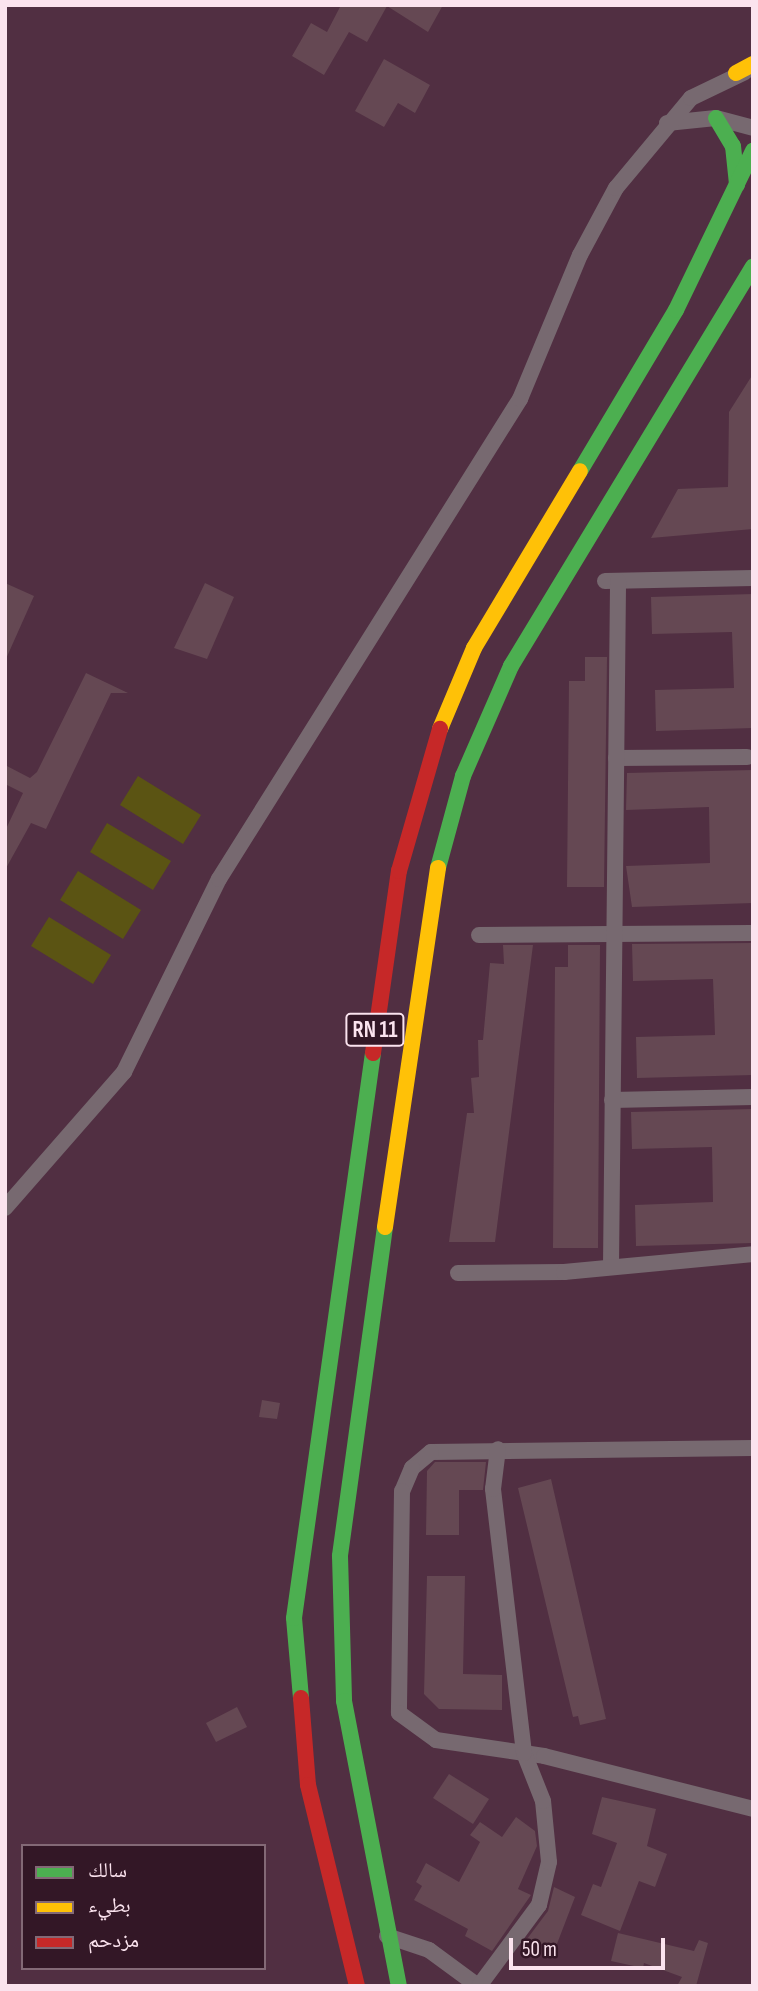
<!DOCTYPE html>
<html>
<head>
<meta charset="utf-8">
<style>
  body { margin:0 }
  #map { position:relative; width:758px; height:1991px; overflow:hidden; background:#512f42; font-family:"Sofia Sans Condensed","Noto Naskh Arabic",sans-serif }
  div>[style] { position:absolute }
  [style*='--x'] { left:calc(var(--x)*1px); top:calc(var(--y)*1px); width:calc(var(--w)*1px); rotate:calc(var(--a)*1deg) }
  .green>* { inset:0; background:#5b5413 }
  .building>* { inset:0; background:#654853 }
  .street>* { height:16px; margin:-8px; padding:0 8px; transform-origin:8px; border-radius:8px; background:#776970 }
  .fast>* { height:16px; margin:-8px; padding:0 8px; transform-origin:8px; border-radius:8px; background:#4caf50 }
  .slow>* { height:16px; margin:-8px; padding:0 8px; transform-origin:8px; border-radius:8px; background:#ffc107 }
  .jam>* { height:16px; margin:-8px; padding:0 8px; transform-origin:8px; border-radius:8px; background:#c62828 }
  span { translate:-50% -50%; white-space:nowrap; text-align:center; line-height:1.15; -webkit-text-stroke:5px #331726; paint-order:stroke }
  .shield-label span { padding:2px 5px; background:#331726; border:2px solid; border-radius:5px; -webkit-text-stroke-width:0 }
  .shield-label { font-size:23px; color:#fbe3ee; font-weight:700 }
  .frame { position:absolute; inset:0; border:7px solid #fbe3ee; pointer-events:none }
  .legend { position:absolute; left:21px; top:1844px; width:245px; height:126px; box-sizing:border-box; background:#331726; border:2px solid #836976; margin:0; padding:9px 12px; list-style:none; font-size:21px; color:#fbe3ee }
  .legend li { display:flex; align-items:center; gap:14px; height:35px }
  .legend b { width:35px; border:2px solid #836976 }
  .scale { position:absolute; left:509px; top:1938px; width:156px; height:32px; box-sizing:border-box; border:4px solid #fbe3ee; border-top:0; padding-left:9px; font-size:21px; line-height:24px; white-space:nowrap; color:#fbe3ee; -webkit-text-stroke:5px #331726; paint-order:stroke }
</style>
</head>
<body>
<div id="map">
  <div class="green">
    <i style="clip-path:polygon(138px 776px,201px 815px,183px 844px,120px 805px)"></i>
    <i style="clip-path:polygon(107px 823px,171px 861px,153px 890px,90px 852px)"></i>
    <i style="clip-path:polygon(78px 871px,141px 910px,123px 939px,60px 900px)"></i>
    <i style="clip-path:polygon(49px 917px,111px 955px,93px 984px,31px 946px)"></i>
  </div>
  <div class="building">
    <i style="clip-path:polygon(341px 5px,443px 5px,428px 32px,387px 6px,367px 42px,349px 32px,324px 75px,292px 56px,311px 23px,327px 32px)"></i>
    <i style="clip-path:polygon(384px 59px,430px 85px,415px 113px,398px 103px,384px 127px,355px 111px)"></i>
    <i style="clip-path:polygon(753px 374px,753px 529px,651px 538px,678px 489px,728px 487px,729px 412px)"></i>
    <i style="clip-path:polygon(5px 583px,34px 596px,5px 661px)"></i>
    <i style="clip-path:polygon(205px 583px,234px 597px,207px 659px,174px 648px)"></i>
    <i style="clip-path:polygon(753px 594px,753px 728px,656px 731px,655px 690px,734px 688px,732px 632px,652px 634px,651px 597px)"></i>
    <i style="clip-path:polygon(585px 657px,607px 657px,604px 887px,567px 887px,569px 681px,585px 681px)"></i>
    <i style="clip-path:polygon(86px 673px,128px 693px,111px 693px,46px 829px,31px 823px,5px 870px,5px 831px,23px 793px,5px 784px,5px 765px,30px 778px,37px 772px)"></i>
    <i style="clip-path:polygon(753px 770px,753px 903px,632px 907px,626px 866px,710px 863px,709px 807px,626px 810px,627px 773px)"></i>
    <i style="clip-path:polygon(753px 943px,753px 1075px,637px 1078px,636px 1037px,715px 1035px,713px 979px,633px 981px,632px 944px)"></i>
    <i style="clip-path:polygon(503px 945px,533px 945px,495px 1242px,449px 1242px,467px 1113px,474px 1113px,471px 1078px,479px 1077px,478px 1040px,483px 1040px,490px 963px,504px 964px)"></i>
    <i style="clip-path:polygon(568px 945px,600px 945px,598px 1248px,553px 1248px,555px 967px,568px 967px)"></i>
    <i style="clip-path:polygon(753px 1109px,753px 1243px,636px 1246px,635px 1205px,713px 1202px,712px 1147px,632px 1149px,631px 1112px)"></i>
    <i style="clip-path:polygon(262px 1400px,280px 1403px,277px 1419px,259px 1417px)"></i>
    <i style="clip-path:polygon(435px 1462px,486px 1462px,483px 1490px,459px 1490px,459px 1535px,426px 1535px,427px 1471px)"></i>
    <i style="clip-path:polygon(551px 1479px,606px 1719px,580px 1725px,578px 1716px,573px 1717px,518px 1488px)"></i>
    <i style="clip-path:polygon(427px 1576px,465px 1576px,463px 1674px,502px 1675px,502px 1710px,439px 1709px,424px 1694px)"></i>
    <i style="clip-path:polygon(237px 1707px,247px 1727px,216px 1742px,206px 1723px)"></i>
    <i style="clip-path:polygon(449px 1774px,489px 1799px,473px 1824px,433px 1798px)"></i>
    <i style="clip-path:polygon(602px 1797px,656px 1809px,647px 1846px,667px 1854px,655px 1887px,639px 1881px,620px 1931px,581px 1915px,593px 1884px,601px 1887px,617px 1843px,592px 1834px)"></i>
    <i style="clip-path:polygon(516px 1817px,535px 1831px,537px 1846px,518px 1889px,531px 1895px,492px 1951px,465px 1936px,468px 1929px,414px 1900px,422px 1886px,416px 1882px,426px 1863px,459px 1882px,480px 1842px,470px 1835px,480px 1822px,502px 1837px)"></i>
    <i style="clip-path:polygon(554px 1887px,575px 1897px,555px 1949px,527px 1939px,548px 1911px)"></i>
    <i style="clip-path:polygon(618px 1933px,694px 1951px,699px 1940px,708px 1943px,696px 1986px,677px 1986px,682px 1977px,644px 1963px,643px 1968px,611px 1961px)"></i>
  </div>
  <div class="street">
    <i style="--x:667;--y:123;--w:49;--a:-5.8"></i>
    <i style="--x:716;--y:118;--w:38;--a:15"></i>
    <i style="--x:605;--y:581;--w:148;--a:-1.2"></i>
    <i style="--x:616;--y:758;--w:131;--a:-0.4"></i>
    <i style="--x:479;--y:935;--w:272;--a:-0.4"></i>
    <i style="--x:612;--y:1100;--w:141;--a:-1.2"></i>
    <i style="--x:5;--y:1208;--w:181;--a:-48.8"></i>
    <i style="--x:124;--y:1072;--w:215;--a:-63.8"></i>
    <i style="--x:219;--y:879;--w:567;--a:-57.91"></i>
    <i style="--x:520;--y:399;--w:156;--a:-67.4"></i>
    <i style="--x:580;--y:255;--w:76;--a:-61.8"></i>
    <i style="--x:616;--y:188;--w:117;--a:-50.2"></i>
    <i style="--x:691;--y:98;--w:60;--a:-25.7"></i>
    <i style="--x:611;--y:1266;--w:685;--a:-89.41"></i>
    <i style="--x:458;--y:1273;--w:106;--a:-0.5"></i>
    <i style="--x:564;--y:1272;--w:190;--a:-5.4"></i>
    <i style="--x:753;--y:1448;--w:322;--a:179.3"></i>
    <i style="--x:431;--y:1452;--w:25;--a:140"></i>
    <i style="--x:412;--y:1468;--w:25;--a:113"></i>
    <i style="--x:402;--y:1491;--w:222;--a:90.8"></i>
    <i style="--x:399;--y:1713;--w:46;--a:36.1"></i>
    <i style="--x:436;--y:1740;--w:109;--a:8.4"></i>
    <i style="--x:544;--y:1756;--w:216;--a:14.2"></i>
    <i style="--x:387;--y:1936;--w:44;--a:18.4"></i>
    <i style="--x:429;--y:1950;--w:61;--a:36.3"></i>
    <i style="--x:479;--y:1986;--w:101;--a:-53.5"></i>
    <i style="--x:539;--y:1905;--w:44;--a:-76.9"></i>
    <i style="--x:549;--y:1862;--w:61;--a:-95.6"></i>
    <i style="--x:543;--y:1801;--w:52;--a:-111.6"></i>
    <i style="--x:524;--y:1753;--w:266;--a:-96.7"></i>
    <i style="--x:493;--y:1489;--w:40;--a:-82.9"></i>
  </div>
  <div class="fast">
    <i style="--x:716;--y:118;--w:33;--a:59"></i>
    <i style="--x:733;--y:146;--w:39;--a:84"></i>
    <i style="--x:580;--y:471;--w:187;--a:-59.2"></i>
    <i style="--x:676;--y:310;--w:177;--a:-64.2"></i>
    <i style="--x:438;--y:868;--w:95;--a:-74.8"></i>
    <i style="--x:463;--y:776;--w:120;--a:-66.4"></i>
    <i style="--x:511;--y:666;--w:467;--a:-58.8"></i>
    <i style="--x:385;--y:1227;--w:332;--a:97.8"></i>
    <i style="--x:340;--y:1556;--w:145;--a:88.4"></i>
    <i style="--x:344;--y:1701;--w:290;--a:79.1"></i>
    <i style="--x:301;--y:1698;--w:80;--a:-95"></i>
    <i style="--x:294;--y:1618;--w:570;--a:-82.04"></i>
  </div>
  <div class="slow">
    <i style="--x:736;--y:73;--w:19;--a:-28"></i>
    <i style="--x:440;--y:729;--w:88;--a:-67.2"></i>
    <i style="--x:474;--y:648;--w:206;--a:-59.1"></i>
    <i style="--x:385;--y:1227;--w:363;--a:-81.6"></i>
  </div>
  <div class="jam">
    <i style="--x:373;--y:1053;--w:184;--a:-81.9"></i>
    <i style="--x:399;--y:871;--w:148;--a:-73.9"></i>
    <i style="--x:301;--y:1698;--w:87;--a:85.4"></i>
    <i style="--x:308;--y:1785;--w:207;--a:76.3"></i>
  </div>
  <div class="shield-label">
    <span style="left:375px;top:1030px">RN 11</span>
  </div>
  <div class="frame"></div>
  <ul class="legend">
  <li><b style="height:9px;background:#4caf50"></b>سالك</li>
  <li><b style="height:9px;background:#ffc107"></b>بطيء</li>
  <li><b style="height:9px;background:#c62828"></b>مزدحم</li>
  </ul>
  <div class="scale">50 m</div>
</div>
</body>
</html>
